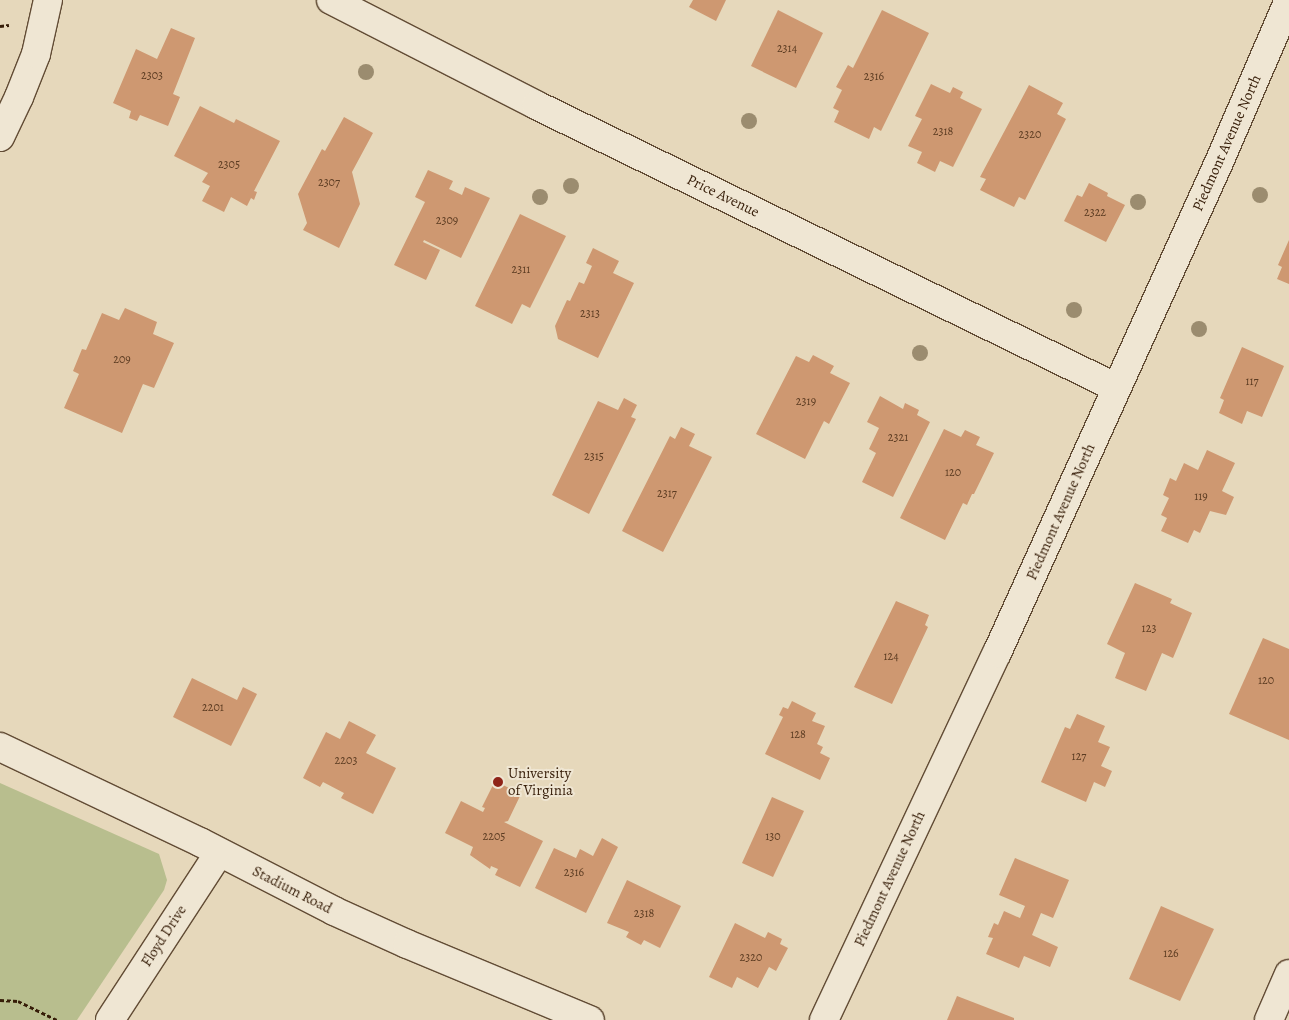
<!DOCTYPE html>
<html>
<head>
<meta charset="utf-8">
<style>
  body { margin:0 }
  #map { position:relative; width:1289px; height:1020px; overflow:hidden; background:#e6d8bb; font-family:Alegreya,serif }
  div>[style] { position:absolute }
  [style*='--x'] { left:calc(var(--x)*1px); top:calc(var(--y)*1px); width:calc(var(--w)*1px); rotate:calc(var(--a)*1deg) }
  .green>* { inset:0; background:#b8be8e }
  .building>* { inset:0; background:#ce9871 }
  .path>* { height:3px; margin-top:-1.5px; transform-origin:0; background:repeating-linear-gradient(90deg,#361d08 0 4px,transparent 0 6.5px) }
  .roads { filter:drop-shadow(1px 0 #624c35) drop-shadow(-1px 0 #624c35) drop-shadow(0 1px #624c35) drop-shadow(0 -1px #624c35) }
  .minor>* { height:28px; margin:-14px; padding:0 14px; transform-origin:14px; border-radius:14px; background:#efe6d3 }
  .secondary>* { height:28px; margin:-14px; padding:0 14px; transform-origin:14px; border-radius:14px; background:#efe6d3 }
  .trees>* { width:16px; height:16px; margin:-8px; border-radius:50%; background:#9b8c6f }
  .dots>* { width:14px; height:14px; translate:-50% -50%; box-sizing:border-box; border:2px solid #efe6d3; border-radius:50% }
  span { translate:-50% -50%; white-space:nowrap; text-align:center; line-height:1.15; -webkit-text-stroke:4px #efe6d3; paint-order:stroke }
  .number-label { font-size:12px; color:#5c3c22 }
  .number-label span { -webkit-text-stroke-width:0 }
  .street-label { font-size:15px; color:#361d08 }
  .poi-label { font-size:15px; color:#361d08 }
  .left { translate:0 -50%; text-align:left }
</style>
</head>
<body>
<div id="map">
  <div class="green">
    <i style="clip-path:polygon(0 783px,159px 854px,167px 880px,164px 890px,77px 1020px,0 1020px)"></i>
  </div>
  <div class="building">
    <i style="clip-path:polygon(693px 0,726px 0,716px 21px,689px 7px)"></i>
    <i style="clip-path:polygon(778px 10px,823px 33px,796px 88px,751px 66px)"></i>
    <i style="clip-path:polygon(882px 10px,929px 33px,881px 131px,874px 127px,869px 139px,834px 122px,839px 111px,833px 108px,842px 90px,836px 87px,848px 65px,853px 68px)"></i>
    <i style="clip-path:polygon(171px 28px,195px 38px,173px 94px,180px 97px,168px 126px,140px 115px,137px 121px,129px 118px,131px 111px,113px 103px,136px 49px,157px 59px)"></i>
    <i style="clip-path:polygon(931px 84px,950px 93px,953px 87px,963px 92px,960px 98px,982px 109px,953px 167px,940px 161px,935px 172px,917px 163px,922px 152px,908px 146px,922px 119px,915px 116px)"></i>
    <i style="clip-path:polygon(1029px 85px,1063px 103px,1057px 114px,1066px 119px,1025px 200px,1019px 197px,1014px 207px,980px 190px,986px 179px,980px 177px)"></i>
    <i style="clip-path:polygon(200px 106px,234px 123px,236px 119px,280px 141px,254px 191px,257px 192px,254px 200px,251px 198px,247px 206px,231px 197px,224px 212px,202px 201px,210px 186px,202px 182px,208px 173px,174px 156px)"></i>
    <i style="clip-path:polygon(344px 117px,373px 133px,352px 172px,360px 204px,339px 248px,303px 230px,307px 223px,298px 194px,322px 149px,325px 151px)"></i>
    <i style="clip-path:polygon(428px 170px,453px 181px,449px 189px,462px 195px,465px 187px,490px 198px,461px 258px,424px 240px,423px 242px,440px 250px,426px 280px,394px 265px,425px 202px,415px 197px)"></i>
    <i style="clip-path:polygon(1089px 183px,1108px 193px,1107px 196px,1125px 205px,1106px 242px,1064px 221px,1077px 195px,1082px 197px)"></i>
    <i style="clip-path:polygon(520px 214px,566px 236px,530px 308px,522px 304px,512px 324px,475px 306px)"></i>
    <i style="clip-path:polygon(1289px 240px,1289px 284px,1277px 279px,1282px 267px,1278px 265px)"></i>
    <i style="clip-path:polygon(593px 248px,619px 261px,613px 273px,634px 283px,598px 358px,558px 339px,555px 326px,567px 300px,570px 301px,579px 282px,584px 284px,592px 266px,586px 263px)"></i>
    <i style="clip-path:polygon(125px 308px,157px 322px,153px 334px,174px 343px,154px 388px,143px 384px,122px 433px,64px 408px,79px 374px,73px 371px,82px 349px,86px 350px,102px 313px,119px 320px)"></i>
    <i style="clip-path:polygon(1242px 347px,1284px 366px,1262px 417px,1247px 411px,1242px 424px,1219px 413px,1224px 400px,1220px 398px)"></i>
    <i style="clip-path:polygon(813px 355px,834px 366px,830px 373px,850px 383px,829px 424px,824px 421px,805px 459px,756px 434px,796px 356px,809px 362px)"></i>
    <i style="clip-path:polygon(880px 396px,903px 409px,905px 403px,919px 410px,917px 415px,930px 422px,893px 497px,862px 482px,876px 453px,869px 449px,879px 428px,867px 422px)"></i>
    <i style="clip-path:polygon(624px 398px,637px 405px,631px 417px,636px 419px,589px 514px,552px 495px,598px 401px,618px 410px)"></i>
    <i style="clip-path:polygon(681px 427px,695px 434px,689px 446px,712px 457px,663px 552px,622px 531px,670px 436px,675px 439px)"></i>
    <i style="clip-path:polygon(944px 429px,961px 437px,965px 430px,980px 437px,976px 445px,994px 453px,974px 494px,972px 494px,967px 505px,963px 503px,945px 540px,900px 518px)"></i>
    <i style="clip-path:polygon(1207px 450px,1235px 463px,1222px 491px,1234px 497px,1226px 515px,1210px 511px,1200px 533px,1194px 530px,1188px 543px,1161px 531px,1167px 518px,1161px 515px,1169px 498px,1163px 495px,1170px 478px,1176px 481px,1184px 463px,1198px 470px)"></i>
    <i style="clip-path:polygon(1135px 583px,1172px 599px,1170px 603px,1192px 613px,1173px 658px,1162px 653px,1146px 691px,1115px 678px,1125px 653px,1107px 644px)"></i>
    <i style="clip-path:polygon(896px 601px,929px 615px,925px 625px,928px 627px,892px 704px,854px 687px)"></i>
    <i style="clip-path:polygon(1263px 638px,1289px 649px,1289px 740px,1229px 714px)"></i>
    <i style="clip-path:polygon(192px 678px,237px 700px,243px 687px,257px 694px,231px 746px,173px 717px)"></i>
    <i style="clip-path:polygon(792px 701px,816px 713px,812px 721px,825px 726px,817px 744px,823px 747px,820px 753px,830px 758px,820px 780px,765px 754px,783px 717px,779px 715px,783px 707px,788px 709px)"></i>
    <i style="clip-path:polygon(1077px 714px,1105px 726px,1098px 742px,1110px 747px,1101px 766px,1112px 771px,1105px 787px,1094px 782px,1086px 802px,1041px 782px,1065px 727px,1070px 729px)"></i>
    <i style="clip-path:polygon(349px 721px,376px 735px,366px 753px,396px 768px,373px 814px,341px 798px,344px 793px,323px 782px,320px 787px,303px 778px,326px 732px,340px 739px)"></i>
    <i style="clip-path:polygon(495px 781px,521px 794px,508px 821px,504px 822px,543px 841px,520px 887px,495px 875px,498px 869px,491px 866px,490px 869px,470px 855px,473px 847px,445px 833px,461px 801px,483px 812px,485px 808px,482px 807px)"></i>
    <i style="clip-path:polygon(772px 797px,804px 811px,773px 877px,742px 863px)"></i>
    <i style="clip-path:polygon(602px 838px,618px 847px,586px 913px,535px 888px,554px 848px,576px 858px,580px 849px,593px 856px)"></i>
    <i style="clip-path:polygon(1015px 858px,1069px 880px,1053px 918px,1041px 913px,1032px 935px,1058px 947px,1050px 967px,1024px 956px,1019px 968px,986px 954px,993px 938px,988px 937px,994px 923px,998px 925px,1004px 911px,1020px 918px,1025px 906px,999px 895px)"></i>
    <i style="clip-path:polygon(627px 880px,681px 906px,660px 948px,644px 940px,641px 945px,626px 937px,629px 932px,607px 923px)"></i>
    <i style="clip-path:polygon(1161px 906px,1214px 929px,1180px 1001px,1129px 979px)"></i>
    <i style="clip-path:polygon(735px 923px,765px 938px,768px 932px,782px 939px,780px 944px,788px 948px,776px 971px,769px 967px,758px 988px,737px 977px,732px 988px,709px 977px)"></i>
    <i style="clip-path:polygon(957px 996px,1014px 1018px,1014px 1020px,947px 1020px)"></i>
  </div>
  <div class="path">
    <i style="--x:0;--y:26;--w:9;--a:-6"></i>
    <i style="--x:0;--y:1000;--w:18;--a:3"></i>
    <i style="--x:18;--y:1001;--w:43;--a:26"></i>
  </div>
  <div class="roads">
    <div class="minor">
      <i style="--x:331;--y:0;--w:230;--a:27.1"></i>
      <i style="--x:536;--y:105;--w:646;--a:25.97"></i>
      <i style="--x:0;--y:747;--w:221;--a:25.4"></i>
      <i style="--x:200;--y:842;--w:151;--a:27.2"></i>
      <i style="--x:334;--y:911;--w:80;--a:24.3"></i>
      <i style="--x:407;--y:944;--w:198;--a:22.6"></i>
      <i style="--x:110;--y:1020;--w:199;--a:-56.9"></i>
      <i style="--x:824;--y:1020;--w:406;--a:-64.8"></i>
      <i style="--x:997;--y:653;--w:541;--a:-65.66"></i>
      <i style="--x:1220;--y:160;--w:174;--a:-66.7"></i>
      <i style="--x:1269;--y:1020;--w:50;--a:-66.5"></i>
    </div>
    <div class="secondary">
      <i style="--x:0;--y:137;--w:44;--a:-64.6"></i>
      <i style="--x:19;--y:97;--w:46;--a:-68.4"></i>
      <i style="--x:36;--y:54;--w:55;--a:-77.5"></i>
    </div>
  </div>
  <div class="trees">
    <i style="left:366px;top:72px"></i>
    <i style="left:749px;top:121px"></i>
    <i style="left:571px;top:186px"></i>
    <i style="left:1260px;top:195px"></i>
    <i style="left:540px;top:197px"></i>
    <i style="left:1138px;top:202px"></i>
    <i style="left:1074px;top:310px"></i>
    <i style="left:1199px;top:329px"></i>
    <i style="left:920px;top:353px"></i>
  </div>
  <div class="dots">
    <i style="left:498px;top:782px;background:#8f2418"></i>
  </div>
  <div class="number-label">
    <span style="left:787px;top:49px">2314</span>
    <span style="left:152px;top:76px">2303</span>
    <span style="left:874px;top:77px">2316</span>
    <span style="left:943px;top:132px">2318</span>
    <span style="left:1030px;top:135px">2320</span>
    <span style="left:229px;top:165px">2305</span>
    <span style="left:329px;top:183px">2307</span>
    <span style="left:1095px;top:213px">2322</span>
    <span style="left:447px;top:221px">2309</span>
    <span style="left:521px;top:270px">2311</span>
    <span style="left:590px;top:314px">2313</span>
    <span style="left:122px;top:360px">209</span>
    <span style="left:1252px;top:382px">117</span>
    <span style="left:806px;top:402px">2319</span>
    <span style="left:898px;top:438px">2321</span>
    <span style="left:594px;top:457px">2315</span>
    <span style="left:953px;top:473px">120</span>
    <span style="left:667px;top:494px">2317</span>
    <span style="left:1201px;top:497px">119</span>
    <span style="left:1149px;top:629px">123</span>
    <span style="left:891px;top:657px">124</span>
    <span style="left:1266px;top:681px">120</span>
    <span style="left:213px;top:708px">2201</span>
    <span style="left:798px;top:735px">128</span>
    <span style="left:1079px;top:757px">127</span>
    <span style="left:346px;top:761px">2203</span>
    <span style="left:494px;top:837px">2205</span>
    <span style="left:773px;top:837px">130</span>
    <span style="left:574px;top:873px">2316</span>
    <span style="left:644px;top:914px">2318</span>
    <span style="left:1171px;top:954px">126</span>
    <span style="left:751px;top:958px">2320</span>
  </div>
  <div class="street-label">
    <span style="left:1227px;top:143px;rotate:-66deg">Piedmont Avenue North</span>
    <span style="left:723px;top:196px;rotate:26deg">Price Avenue</span>
    <span style="left:1061px;top:512px;rotate:-66deg">Piedmont Avenue North</span>
    <span style="left:890px;top:879px;rotate:-65deg">Piedmont Avenue North</span>
    <span style="left:292px;top:890px;rotate:27deg">Stadium Road</span>
    <span style="left:164px;top:936px;rotate:-57deg">Floyd Drive</span>
  </div>
  <div class="poi-label">
    <span class="left" style="left:508px;top:782px">University<br>of Virginia</span>
  </div>
</div>
</body>
</html>
